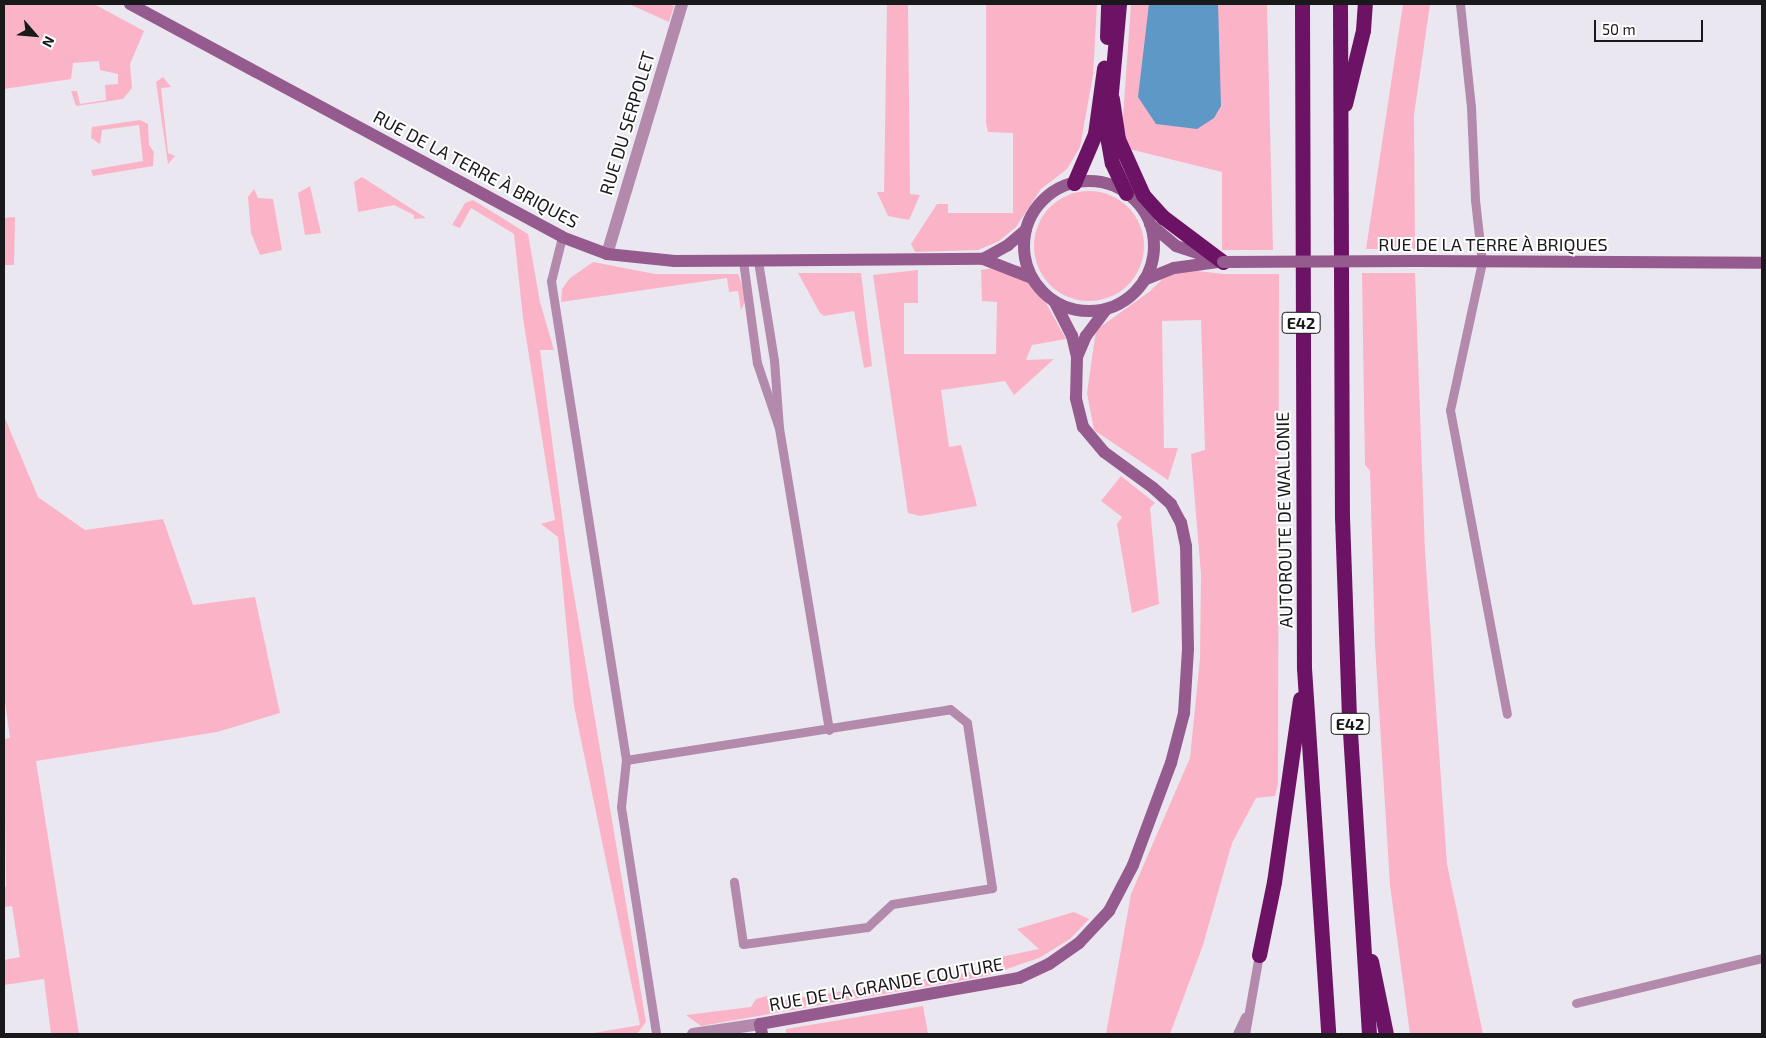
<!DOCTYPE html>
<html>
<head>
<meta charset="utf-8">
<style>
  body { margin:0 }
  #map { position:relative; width:1766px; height:1038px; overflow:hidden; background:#eae7f0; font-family:"Exo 2",sans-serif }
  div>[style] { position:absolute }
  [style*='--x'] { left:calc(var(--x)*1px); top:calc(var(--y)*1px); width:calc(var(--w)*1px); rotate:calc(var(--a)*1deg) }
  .green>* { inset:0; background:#fbb4c7 }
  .round { border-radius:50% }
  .water>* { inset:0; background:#5e98c6 }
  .lane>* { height:9px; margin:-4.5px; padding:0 4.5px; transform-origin:4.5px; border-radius:4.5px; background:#b38aac }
  .street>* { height:12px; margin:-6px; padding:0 6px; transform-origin:6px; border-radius:6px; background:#b38aac }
  .secondary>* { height:12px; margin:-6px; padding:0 6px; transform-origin:6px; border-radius:6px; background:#965b8e }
  .secondary>.ring { margin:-6px; padding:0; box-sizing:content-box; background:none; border:12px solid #965b8e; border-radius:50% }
  .highway>* { height:15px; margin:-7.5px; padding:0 7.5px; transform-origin:7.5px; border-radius:7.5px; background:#6c1365 }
  .secondary-bridge>* { height:12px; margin:-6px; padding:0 6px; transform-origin:6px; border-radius:6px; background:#965b8e }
  span { translate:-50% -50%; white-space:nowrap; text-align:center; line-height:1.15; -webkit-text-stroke:4px #fff; paint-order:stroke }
  .shield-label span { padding:1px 4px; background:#fff; border:1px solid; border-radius:4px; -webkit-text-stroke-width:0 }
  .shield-label { font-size:16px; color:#19181b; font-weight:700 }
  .street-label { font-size:18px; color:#19181b }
  .frame { position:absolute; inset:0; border:5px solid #19181b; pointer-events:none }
  .north { position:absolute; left:10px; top:10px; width:50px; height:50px; -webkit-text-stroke:4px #fff; paint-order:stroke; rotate:117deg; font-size:14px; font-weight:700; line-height:20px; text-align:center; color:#19181b }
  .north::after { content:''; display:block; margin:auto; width:18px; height:22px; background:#19181b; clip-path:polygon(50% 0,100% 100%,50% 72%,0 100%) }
  .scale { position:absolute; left:1594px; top:20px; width:109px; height:22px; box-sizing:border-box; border:2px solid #19181b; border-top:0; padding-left:6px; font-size:15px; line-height:18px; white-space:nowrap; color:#19181b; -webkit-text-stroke:4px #fff; paint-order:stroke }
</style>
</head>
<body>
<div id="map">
  <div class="green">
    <i style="clip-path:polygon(4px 4px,94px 4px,144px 31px,130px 64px,132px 88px,123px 99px,76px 106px,71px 91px,77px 91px,80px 104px,106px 100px,105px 85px,118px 84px,118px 74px,100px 70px,99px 61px,73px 63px,71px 79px,4px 89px)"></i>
    <i style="clip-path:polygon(629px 4px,670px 4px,674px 6px,669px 22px)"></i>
    <i style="clip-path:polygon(887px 4px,908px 4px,910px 194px,920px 195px,909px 220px,888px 216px,877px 192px,884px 192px)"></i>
    <i style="clip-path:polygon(986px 4px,1097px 4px,1093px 75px,1080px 147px,1067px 169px,1041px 189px,1016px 227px,999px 241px,978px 250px,915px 252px,911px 244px,937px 204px,948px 204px,948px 213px,1013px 213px,1013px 133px,988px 132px,986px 123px)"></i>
    <i style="clip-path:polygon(1131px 4px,1267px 4px,1273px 250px,1222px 250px,1222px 172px,1125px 148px,1123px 117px)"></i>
    <i style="clip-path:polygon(1403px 4px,1430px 4px,1414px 115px,1415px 249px,1366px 249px)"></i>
    <i style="clip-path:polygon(163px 77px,171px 87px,161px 88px,168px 153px,175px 156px,168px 164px,156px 82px)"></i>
    <i style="clip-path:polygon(140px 120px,148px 124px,149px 145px,154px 152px,153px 166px,93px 176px,91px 170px,143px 161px,139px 125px,102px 130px,100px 144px,91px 138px,92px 127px)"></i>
    <i style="clip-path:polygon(362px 177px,426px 218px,414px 219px,414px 215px,394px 205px,358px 212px,354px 182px)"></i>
    <i style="clip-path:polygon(310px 186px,321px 233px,305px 235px,298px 193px)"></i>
    <i style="clip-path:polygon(254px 189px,258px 198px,273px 199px,282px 250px,260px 255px,251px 233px,248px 197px)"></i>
    <i class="round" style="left:1034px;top:191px;width:110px;height:110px"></i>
    <i style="clip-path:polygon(473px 200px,528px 234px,540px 302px,554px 350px,540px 350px,567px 553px,646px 1022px,637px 1034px,588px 1034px,640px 1025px,574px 706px,558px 537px,541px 524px,555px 520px,523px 318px,514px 234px,471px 208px,460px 228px,452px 225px,465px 203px)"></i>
    <i style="clip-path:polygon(15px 217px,14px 265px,4px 265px,4px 218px)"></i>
    <i style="clip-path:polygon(593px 262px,655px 274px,738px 274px,747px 298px,741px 310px,738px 291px,729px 292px,727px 278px,561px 302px,562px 289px,570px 278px)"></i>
    <i style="clip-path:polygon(1006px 266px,1032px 278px,1066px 339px,1032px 345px,1026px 360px,1054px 359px,1014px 395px,1005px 381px,941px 390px,949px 447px,961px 445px,977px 506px,920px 516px,908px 513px,873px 275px,918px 270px,918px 303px,904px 303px,904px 354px,996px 354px,997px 302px,982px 301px,981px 270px)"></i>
    <i style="clip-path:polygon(1174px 268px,1223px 274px,1279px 274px,1278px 784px,1275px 796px,1256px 798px,1232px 843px,1203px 945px,1170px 1034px,1106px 1034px,1131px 894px,1190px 758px,1200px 658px,1201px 574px,1191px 454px,1205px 450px,1201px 320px,1162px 321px,1164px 448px,1178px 448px,1168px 480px,1094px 430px,1087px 393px,1096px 330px,1149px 292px)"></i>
    <i style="clip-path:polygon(798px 273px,861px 273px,872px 366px,864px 368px,854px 311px,824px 316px,820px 313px)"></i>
    <i style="clip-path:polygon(1362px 273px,1415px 273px,1425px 552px,1447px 864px,1483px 1034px,1410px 1034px,1390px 885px,1375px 645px,1370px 471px,1365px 465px)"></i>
    <i style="clip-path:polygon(4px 416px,38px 497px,85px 530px,163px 519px,193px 605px,255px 597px,280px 713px,217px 732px,36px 761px,79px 1034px,51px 1034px,44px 979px,4px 985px,4px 960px,20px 957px,12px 906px,4px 907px,4px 887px,6px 887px,4px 739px,10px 738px,4px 694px)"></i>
    <i style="clip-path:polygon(1121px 476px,1155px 503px,1150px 508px,1159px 604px,1132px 613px,1117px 524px,1122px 517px,1101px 501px)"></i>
    <i style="clip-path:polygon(1074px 912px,1089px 919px,1070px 939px,1039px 958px,986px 976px,701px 1026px,686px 1015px,751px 1007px,756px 999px,767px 996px,771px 1002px,985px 970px,996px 958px,1039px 949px,1017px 929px)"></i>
    <i style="clip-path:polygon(923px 1006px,928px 1034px,786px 1034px,786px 1029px)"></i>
  </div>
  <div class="water">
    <i style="clip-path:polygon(1149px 4px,1218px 4px,1221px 106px,1214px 118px,1197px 129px,1156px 124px,1138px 97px)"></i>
  </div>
  <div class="lane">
    <i style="--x:1460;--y:4;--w:104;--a:83.9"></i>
    <i style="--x:1471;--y:107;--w:93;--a:87.5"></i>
    <i style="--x:1475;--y:200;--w:62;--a:83.6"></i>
    <i style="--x:1482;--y:262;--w:151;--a:102.2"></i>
    <i style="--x:1450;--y:410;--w:309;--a:79.4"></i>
    <i style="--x:562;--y:237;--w:45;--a:104"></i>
    <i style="--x:551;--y:281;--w:485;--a:81.1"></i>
    <i style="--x:626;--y:760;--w:47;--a:96.1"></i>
    <i style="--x:621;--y:807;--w:230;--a:81.2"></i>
    <i style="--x:743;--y:261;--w:103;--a:82.2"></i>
    <i style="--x:757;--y:363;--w:69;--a:71.3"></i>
    <i style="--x:779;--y:428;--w:68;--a:-94.2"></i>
    <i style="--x:774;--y:360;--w:100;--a:-99.2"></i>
    <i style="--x:779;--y:428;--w:306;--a:80.6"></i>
    <i style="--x:626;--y:760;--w:328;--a:-8.9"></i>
    <i style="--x:950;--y:709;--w:22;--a:39"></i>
    <i style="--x:967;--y:723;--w:167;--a:81.4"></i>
    <i style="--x:992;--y:888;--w:101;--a:170.9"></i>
    <i style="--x:892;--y:904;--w:34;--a:137"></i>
    <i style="--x:867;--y:927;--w:125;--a:172.2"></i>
    <i style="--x:743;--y:944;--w:63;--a:-98.3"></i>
    <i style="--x:1576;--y:1003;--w:191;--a:-13.6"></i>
    <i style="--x:1237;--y:1034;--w:19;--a:-65"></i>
    <i style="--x:1245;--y:1034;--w:80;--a:-80"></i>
  </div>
  <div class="street">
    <i style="--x:607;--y:254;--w:261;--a:-73.3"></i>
    <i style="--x:693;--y:1034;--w:68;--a:-8.5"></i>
  </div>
  <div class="secondary">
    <i style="--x:130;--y:4;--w:491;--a:28.3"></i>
    <i style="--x:562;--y:237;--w:48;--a:20.7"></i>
    <i style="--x:607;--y:254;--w:68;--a:5.9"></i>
    <i style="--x:675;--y:261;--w:308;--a:-0.4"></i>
    <i style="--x:983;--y:259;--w:53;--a:21.2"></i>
    <i class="ring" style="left:1024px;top:181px;width:118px;height:118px"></i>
    <i style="--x:1150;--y:224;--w:34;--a:40"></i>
    <i style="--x:1176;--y:246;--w:44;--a:18.4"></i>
    <i style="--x:983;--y:259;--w:29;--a:-29"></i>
    <i style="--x:1008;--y:245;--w:23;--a:-40"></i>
    <i style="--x:1415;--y:261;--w:347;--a:0.3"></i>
    <i style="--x:1144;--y:280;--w:32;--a:-22"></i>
    <i style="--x:1174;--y:268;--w:44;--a:-7.8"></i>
    <i style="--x:1077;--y:357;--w:23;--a:-67"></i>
    <i style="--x:1086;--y:336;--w:34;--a:-53"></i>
    <i style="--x:762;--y:1034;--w:10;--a:-101"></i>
    <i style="--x:760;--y:1024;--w:263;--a:-10.1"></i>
    <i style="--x:1019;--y:978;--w:33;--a:-25"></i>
    <i style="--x:1049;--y:964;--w:37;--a:-35"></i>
    <i style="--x:1079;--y:943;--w:44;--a:-46.8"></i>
    <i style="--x:1109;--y:911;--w:52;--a:-62.4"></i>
    <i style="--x:1133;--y:865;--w:109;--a:-69.6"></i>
    <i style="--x:1171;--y:763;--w:52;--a:-75.4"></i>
    <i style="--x:1184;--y:713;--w:64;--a:-86.4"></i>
    <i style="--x:1188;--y:649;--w:103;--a:-91.1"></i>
    <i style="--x:1186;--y:546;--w:24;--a:-102"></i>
    <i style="--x:1181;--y:523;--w:21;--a:-118"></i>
    <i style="--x:1171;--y:504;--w:25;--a:-138"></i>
    <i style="--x:1152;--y:487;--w:59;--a:-143.9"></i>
    <i style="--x:1104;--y:452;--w:33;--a:-130"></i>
    <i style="--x:1083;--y:427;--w:30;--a:-104"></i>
    <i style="--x:1076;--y:398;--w:41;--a:-88.6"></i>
    <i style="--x:1077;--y:357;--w:22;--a:-103"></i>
    <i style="--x:1072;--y:336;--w:38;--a:-117"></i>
  </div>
  <div class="highway">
    <i style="--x:1119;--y:4;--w:133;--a:95.2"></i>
    <i style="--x:1107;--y:136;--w:27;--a:80"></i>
    <i style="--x:1112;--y:163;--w:33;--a:65"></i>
    <i style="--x:1302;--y:4;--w:664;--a:89.83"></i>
    <i style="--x:1304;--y:668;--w:367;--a:86.2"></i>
    <i style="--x:1340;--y:4;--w:513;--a:89.78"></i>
    <i style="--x:1342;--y:517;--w:199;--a:88"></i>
    <i style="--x:1349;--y:716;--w:319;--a:86.4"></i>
    <i style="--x:1107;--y:37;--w:33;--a:-88"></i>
    <i style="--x:1112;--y:99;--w:40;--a:81.5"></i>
    <i style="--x:1118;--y:139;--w:61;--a:65.9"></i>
    <i style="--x:1143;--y:195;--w:30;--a:48"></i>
    <i style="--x:1163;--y:217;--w:75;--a:36.9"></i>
    <i style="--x:1345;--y:104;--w:76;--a:-76.3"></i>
    <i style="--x:1363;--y:30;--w:26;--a:-86"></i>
    <i style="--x:1074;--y:183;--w:53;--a:-66.8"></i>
    <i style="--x:1095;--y:134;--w:67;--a:-82.2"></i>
    <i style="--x:1259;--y:955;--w:75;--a:-78.4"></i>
    <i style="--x:1274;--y:882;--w:185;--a:-81.9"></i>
    <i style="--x:1371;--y:961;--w:75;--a:78.4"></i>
  </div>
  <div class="secondary-bridge">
    <i style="--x:1223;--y:262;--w:192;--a:-0.3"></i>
  </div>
  <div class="shield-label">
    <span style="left:1301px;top:323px">E42</span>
    <span style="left:1350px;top:724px">E42</span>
  </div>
  <div class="street-label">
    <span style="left:627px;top:123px;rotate:-73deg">RUE DU SERPOLET</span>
    <span style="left:476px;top:169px;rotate:28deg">RUE DE LA TERRE À BRIQUES</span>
    <span style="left:1493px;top:244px">RUE DE LA TERRE À BRIQUES</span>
    <span style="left:1284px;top:520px;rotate:-91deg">AUTOROUTE DE WALLONIE</span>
    <span style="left:886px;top:984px;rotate:-10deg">RUE DE LA GRANDE COUTURE</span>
  </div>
  <div class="frame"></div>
  <div class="north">N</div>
  <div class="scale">50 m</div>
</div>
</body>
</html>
